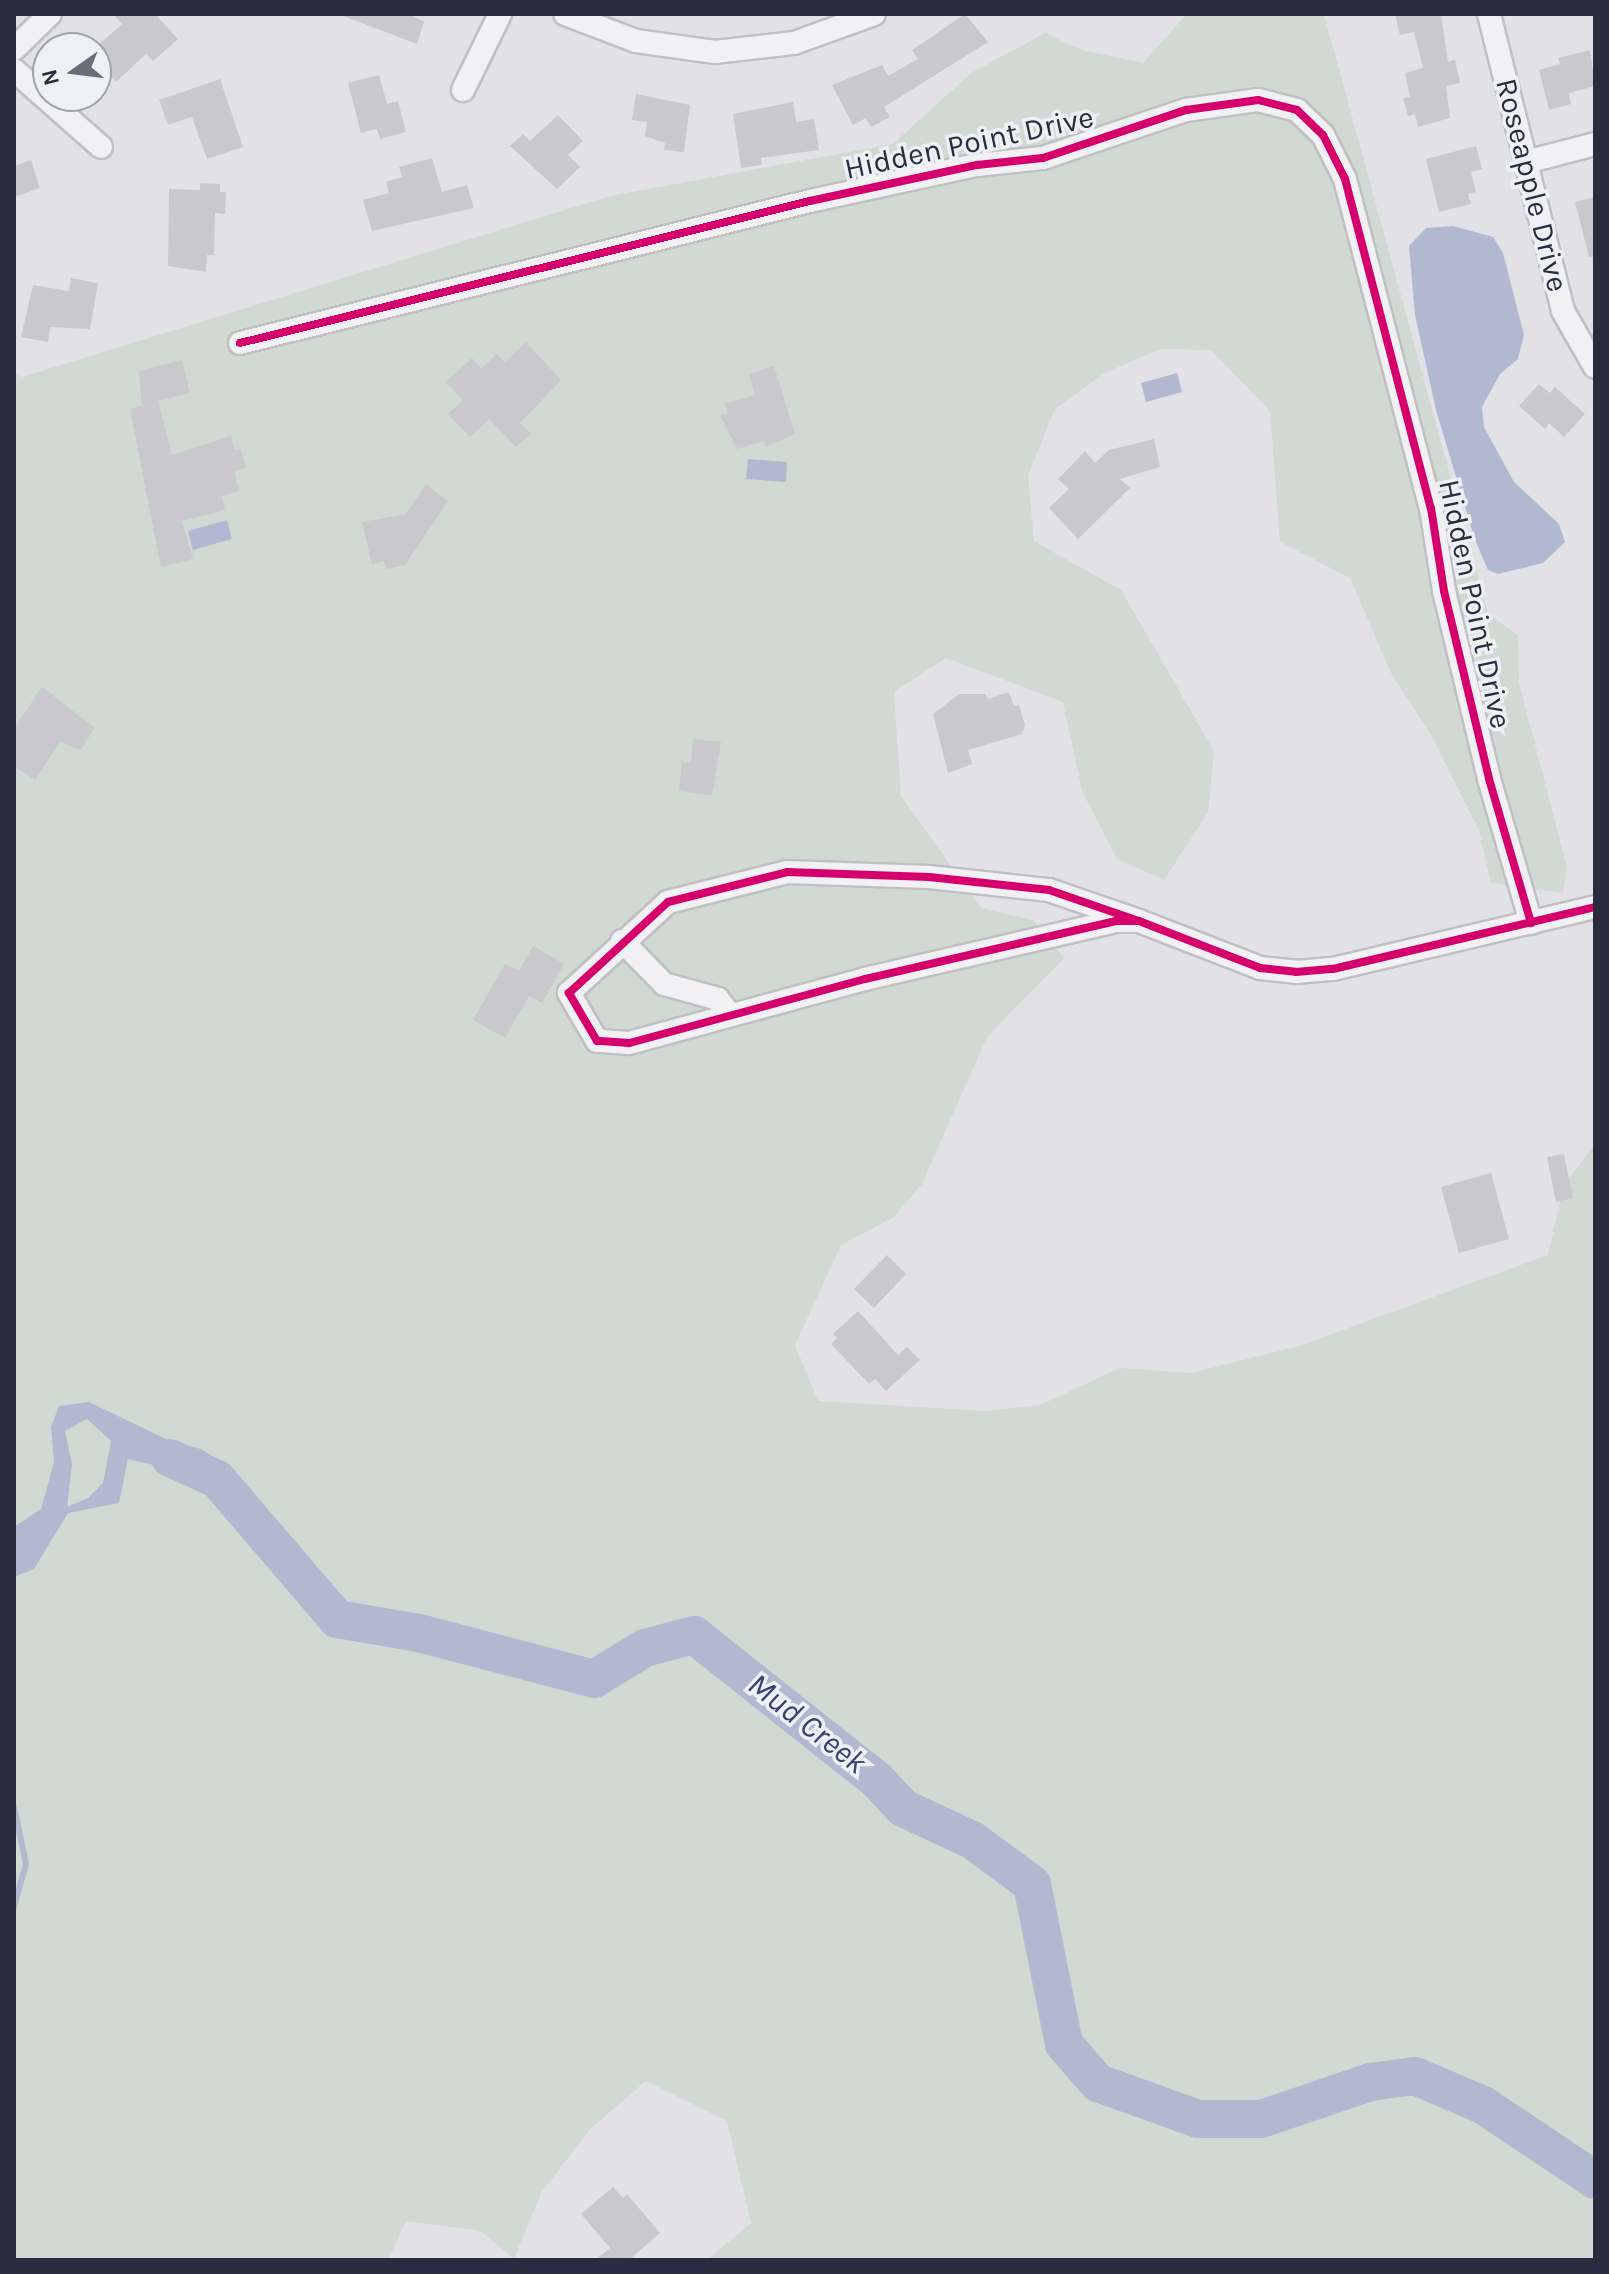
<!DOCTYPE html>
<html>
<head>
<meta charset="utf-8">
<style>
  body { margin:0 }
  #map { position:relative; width:1609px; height:2274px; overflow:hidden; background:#e2e2e6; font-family:Karla,sans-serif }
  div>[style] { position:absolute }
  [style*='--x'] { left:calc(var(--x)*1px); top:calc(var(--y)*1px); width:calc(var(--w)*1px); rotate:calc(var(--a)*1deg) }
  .green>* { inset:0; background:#d0d9d2 }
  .water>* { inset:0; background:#b1b9d0 }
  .stream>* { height:6px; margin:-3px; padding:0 3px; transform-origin:3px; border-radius:3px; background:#b1b9d0 }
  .river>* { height:38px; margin:-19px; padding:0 19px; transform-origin:19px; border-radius:19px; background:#b1b9d0 }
  .building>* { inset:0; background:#c8c8cd }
  .roads { filter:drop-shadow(2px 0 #c0c0c4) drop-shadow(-2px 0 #c0c0c4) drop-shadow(0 2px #c0c0c4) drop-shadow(0 -2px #c0c0c4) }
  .street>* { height:22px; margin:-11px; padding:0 11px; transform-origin:11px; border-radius:11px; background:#f1f1f3 }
  .cycleway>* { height:8px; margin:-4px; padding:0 4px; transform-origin:4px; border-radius:4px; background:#d6006c }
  span { translate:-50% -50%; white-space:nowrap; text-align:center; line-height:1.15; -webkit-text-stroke:7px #eff0f6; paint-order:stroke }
  .street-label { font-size:30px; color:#292c3f }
  .water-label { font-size:32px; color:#354371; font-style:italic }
  .frame { position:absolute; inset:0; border:16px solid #292c3f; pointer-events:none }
  .north { position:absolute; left:32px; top:32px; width:80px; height:80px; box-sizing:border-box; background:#eff0f6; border:2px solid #a0a2ad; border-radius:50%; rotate:256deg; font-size:22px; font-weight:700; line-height:32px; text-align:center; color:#292c3f }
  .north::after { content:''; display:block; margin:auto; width:28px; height:36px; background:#6a6c79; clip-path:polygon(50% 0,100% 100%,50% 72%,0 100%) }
</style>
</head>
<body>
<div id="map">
  <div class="green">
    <i style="clip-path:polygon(1187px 14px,1324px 14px,1488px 614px,1518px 635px,1519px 683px,1567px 867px,1563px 893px,1491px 883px,1479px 830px,1431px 735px,1391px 673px,1350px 578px,1280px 542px,1270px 411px,1211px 350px,1160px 349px,1105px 373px,1055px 409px,1028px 475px,1034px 541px,1121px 590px,1214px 751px,1208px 813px,1164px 880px,1117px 859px,1082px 791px,1063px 702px,946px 658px,894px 692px,901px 796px,981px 908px,1033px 920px,1064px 958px,987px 1037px,922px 1184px,894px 1217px,841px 1245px,795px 1345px,818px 1401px,986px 1411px,1040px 1405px,1120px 1368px,1191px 1373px,1299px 1346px,1548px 1255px,1564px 1185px,1595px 1144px,1595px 2260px,707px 2260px,751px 2223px,727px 2121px,646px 2081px,591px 2128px,541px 2193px,514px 2259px,481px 2231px,406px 2221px,388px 2260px,14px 2260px,14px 373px,22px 377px,610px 196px,893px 144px,971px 73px,1045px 33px,1082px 50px,1143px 63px)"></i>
  </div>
  <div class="water">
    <i style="clip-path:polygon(1453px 226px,1493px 237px,1503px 253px,1524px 335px,1518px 359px,1500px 374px,1482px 407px,1484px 427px,1514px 482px,1559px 524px,1565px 542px,1543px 563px,1498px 574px,1488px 570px,1474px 537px,1436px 410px,1415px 315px,1409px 246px,1426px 228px)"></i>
    <i style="clip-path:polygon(1177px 373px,1182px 392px,1146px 402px,1141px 383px)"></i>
    <i style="clip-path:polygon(748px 459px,787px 462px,786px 482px,746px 479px)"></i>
    <i style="clip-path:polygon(227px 520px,232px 539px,193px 550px,188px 531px)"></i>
    <i style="clip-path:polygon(evenodd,89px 1402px,172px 1442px,201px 1449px,229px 1467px,205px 1490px,162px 1467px,128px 1459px,119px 1503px,68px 1513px,34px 1569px,14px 1577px,14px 1527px,41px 1509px,54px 1462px,51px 1427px,59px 1406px,89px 1402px,87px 1419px,111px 1441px,103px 1483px,88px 1498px,67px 1507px,72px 1464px,65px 1431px,87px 1419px)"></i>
  </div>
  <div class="stream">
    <i style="--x:14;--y:1806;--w:59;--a:78.3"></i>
    <i style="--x:26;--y:1864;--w:44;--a:105.9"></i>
  </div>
  <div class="river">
    <i style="--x:170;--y:1458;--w:51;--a:24.1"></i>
    <i style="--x:217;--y:1479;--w:184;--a:49.4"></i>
    <i style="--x:337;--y:1619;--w:83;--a:9.7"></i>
    <i style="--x:419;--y:1633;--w:181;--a:14.7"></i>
    <i style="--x:594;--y:1679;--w:60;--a:-31.3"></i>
    <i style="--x:645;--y:1648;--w:51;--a:-14.9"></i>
    <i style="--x:694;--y:1635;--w:233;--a:38.4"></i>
    <i style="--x:877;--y:1780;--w:38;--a:47"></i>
    <i style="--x:903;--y:1808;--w:76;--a:24.9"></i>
    <i style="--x:972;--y:1840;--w:74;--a:36.3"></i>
    <i style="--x:1032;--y:1884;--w:163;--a:78.7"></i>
    <i style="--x:1064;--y:2044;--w:52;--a:48.9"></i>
    <i style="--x:1098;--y:2083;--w:106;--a:19.8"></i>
    <i style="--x:1198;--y:2119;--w:63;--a:0"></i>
    <i style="--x:1261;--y:2119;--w:115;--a:-18.7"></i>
    <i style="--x:1370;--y:2082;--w:45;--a:-7.6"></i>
    <i style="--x:1415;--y:2076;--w:74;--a:23.1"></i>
    <i style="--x:1483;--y:2105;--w:135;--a:33.8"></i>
  </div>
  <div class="building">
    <i style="clip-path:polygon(113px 14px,155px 14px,178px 39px,153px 61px,146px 54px,116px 82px,96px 60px,96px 47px,122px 24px)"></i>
    <i style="clip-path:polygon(338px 14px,410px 14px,424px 22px,417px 44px)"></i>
    <i style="clip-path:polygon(965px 14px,988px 42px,884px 107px,890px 117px,871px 127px,866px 118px,853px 125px,832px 85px,882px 65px,888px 76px,918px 59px,912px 50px)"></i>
    <i style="clip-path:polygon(1395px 14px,1441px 14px,1448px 62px,1455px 60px,1460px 83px,1446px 86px,1450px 118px,1418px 127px,1415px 114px,1408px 116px,1403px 98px,1410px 97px,1405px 73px,1423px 68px,1414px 32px,1400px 35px)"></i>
    <i style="clip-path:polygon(1590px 50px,1595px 86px,1569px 93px,1571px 104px,1549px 110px,1539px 70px,1560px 64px,1558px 58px)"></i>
    <i style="clip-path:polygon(379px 75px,387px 104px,398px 101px,406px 132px,380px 139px,377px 129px,361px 133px,348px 83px)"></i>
    <i style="clip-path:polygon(220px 79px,243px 147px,207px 159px,192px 117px,168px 125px,159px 100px)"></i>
    <i style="clip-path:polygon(636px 94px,690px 105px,684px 152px,664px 150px,665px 143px,645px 136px,647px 122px,632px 120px)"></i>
    <i style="clip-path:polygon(793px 102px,796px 122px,814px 119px,819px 150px,761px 158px,762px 165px,741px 168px,733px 114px)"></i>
    <i style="clip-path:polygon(558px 115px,583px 141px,568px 155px,580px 167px,557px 189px,510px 146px,523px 134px,530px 141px)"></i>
    <i style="clip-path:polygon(1476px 146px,1482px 169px,1471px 172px,1476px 192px,1468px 194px,1471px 204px,1439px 212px,1426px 159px)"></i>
    <i style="clip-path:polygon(432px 158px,442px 192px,467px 185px,474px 208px,372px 231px,363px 200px,389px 193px,386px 182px,402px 177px,399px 167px)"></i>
    <i style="clip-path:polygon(31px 160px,40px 188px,14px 197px,14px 166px)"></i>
    <i style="clip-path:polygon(200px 183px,220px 184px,220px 192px,226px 192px,225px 214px,215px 213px,214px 255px,207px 255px,206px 272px,168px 266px,169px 189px,200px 190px)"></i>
    <i style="clip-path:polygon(1595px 197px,1595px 256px,1589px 257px,1575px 202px)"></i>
    <i style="clip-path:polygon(71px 278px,98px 283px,90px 329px,50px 327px,48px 342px,21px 337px,33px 285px,69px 291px)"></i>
    <i style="clip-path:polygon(526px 342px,561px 380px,520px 423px,531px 434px,516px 447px,489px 419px,470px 437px,448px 414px,463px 400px,446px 382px,472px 358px,481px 369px,497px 354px,505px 362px)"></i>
    <i style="clip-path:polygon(182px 360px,190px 393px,158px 401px,172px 455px,231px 436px,234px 450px,241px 449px,246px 468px,234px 471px,239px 491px,221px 496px,225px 510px,182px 521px,193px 559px,161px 567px,130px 409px,142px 406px,139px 371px)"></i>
    <i style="clip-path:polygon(774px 366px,795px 434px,766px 447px,764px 441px,737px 449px,720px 415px,728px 413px,725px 404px,755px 395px,749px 374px)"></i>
    <i style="clip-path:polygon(1539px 384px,1550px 393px,1555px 387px,1585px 414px,1564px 437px,1549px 423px,1545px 429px,1519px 406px)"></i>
    <i style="clip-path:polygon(1154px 439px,1160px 467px,1120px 479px,1130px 488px,1078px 539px,1049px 508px,1069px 489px,1058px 479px,1085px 451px,1095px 463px,1109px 450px)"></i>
    <i style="clip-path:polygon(426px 484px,448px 501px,405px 565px,386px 569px,384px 561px,372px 564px,362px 522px,406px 514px)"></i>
    <i style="clip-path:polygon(42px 687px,95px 728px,80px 750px,60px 742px,35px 780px,14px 766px,14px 729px)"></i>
    <i style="clip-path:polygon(1009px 692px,1014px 706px,1019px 705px,1025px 725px,1022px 734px,968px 750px,972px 764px,948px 773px,933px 714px,959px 694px,985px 694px,988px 699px)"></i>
    <i style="clip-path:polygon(693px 739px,721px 742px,712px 795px,679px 791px,682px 762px,691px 763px)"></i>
    <i style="clip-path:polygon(533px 946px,564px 964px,542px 1003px,529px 996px,505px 1038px,473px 1020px,505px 964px,519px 971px)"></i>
    <i style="clip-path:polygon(1564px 1154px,1573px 1198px,1556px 1202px,1547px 1157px)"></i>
    <i style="clip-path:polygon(1491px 1173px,1509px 1239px,1459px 1253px,1441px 1187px)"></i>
    <i style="clip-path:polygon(887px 1255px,906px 1274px,874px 1308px,854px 1289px)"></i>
    <i style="clip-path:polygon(858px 1311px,898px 1355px,907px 1347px,920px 1360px,886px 1391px,875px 1379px,869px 1384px,831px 1344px,837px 1338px,833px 1334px)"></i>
    <i style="clip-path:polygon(613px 2187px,623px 2198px,627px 2194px,660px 2233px,629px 2260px,595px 2260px,610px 2248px,581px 2214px)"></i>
  </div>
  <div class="roads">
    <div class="street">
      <i style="--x:565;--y:14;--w:76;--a:20.8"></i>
      <i style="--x:636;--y:41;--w:80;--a:7.9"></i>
      <i style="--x:715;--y:52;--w:80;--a:-6.5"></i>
      <i style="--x:794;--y:43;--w:85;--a:-19.9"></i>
      <i style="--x:1489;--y:14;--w:306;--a:76"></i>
      <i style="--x:1563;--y:311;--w:64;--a:60.3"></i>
      <i style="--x:14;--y:49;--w:50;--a:-44.2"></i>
      <i style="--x:14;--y:70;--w:116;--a:41.5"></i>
      <i style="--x:463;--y:90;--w:85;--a:-64"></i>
      <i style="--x:1526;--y:162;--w:71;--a:-14.6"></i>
      <i style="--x:240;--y:343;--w:587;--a:-13.99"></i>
      <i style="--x:810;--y:201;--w:171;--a:-12.2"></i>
      <i style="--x:977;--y:165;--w:66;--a:-6.1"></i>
      <i style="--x:1043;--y:158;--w:151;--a:-18.6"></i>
      <i style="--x:1186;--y:110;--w:73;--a:-7.9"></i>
      <i style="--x:1258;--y:100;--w:40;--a:14.4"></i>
      <i style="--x:1297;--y:110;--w:36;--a:44"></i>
      <i style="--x:1323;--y:135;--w:49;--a:63.4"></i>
      <i style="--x:1345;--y:179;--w:340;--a:75.4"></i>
      <i style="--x:1431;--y:508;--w:84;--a:81.1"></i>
      <i style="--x:1444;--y:591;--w:193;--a:76.5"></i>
      <i style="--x:1489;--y:779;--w:150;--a:73.7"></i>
      <i style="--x:1139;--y:921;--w:23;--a:180"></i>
      <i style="--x:1116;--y:921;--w:258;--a:167"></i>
      <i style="--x:865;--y:979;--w:245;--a:164.8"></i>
      <i style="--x:629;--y:1043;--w:32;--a:-176"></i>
      <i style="--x:597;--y:1041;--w:56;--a:-120.3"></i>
      <i style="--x:569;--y:993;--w:134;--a:-42.6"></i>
      <i style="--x:668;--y:902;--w:123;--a:-14.1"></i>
      <i style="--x:787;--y:872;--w:142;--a:2"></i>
      <i style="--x:929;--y:877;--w:121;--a:6.2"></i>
      <i style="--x:1049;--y:890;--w:95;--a:19"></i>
      <i style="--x:1139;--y:921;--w:130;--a:21.2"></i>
      <i style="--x:1260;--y:968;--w:36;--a:6"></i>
      <i style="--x:1296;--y:972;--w:37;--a:-5"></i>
      <i style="--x:1333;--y:969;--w:269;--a:-13.3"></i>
      <i style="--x:622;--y:941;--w:60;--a:45.7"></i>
      <i style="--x:664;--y:984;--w:56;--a:15.5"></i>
      <i style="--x:718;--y:999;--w:20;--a:53"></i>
    </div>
  </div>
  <div class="cycleway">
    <i style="--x:240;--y:343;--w:587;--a:-13.99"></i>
    <i style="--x:810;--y:201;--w:171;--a:-12.2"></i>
    <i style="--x:977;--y:165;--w:66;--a:-6.1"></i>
    <i style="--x:1043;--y:158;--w:151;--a:-18.6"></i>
    <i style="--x:1186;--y:110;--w:73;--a:-7.9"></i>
    <i style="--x:1258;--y:100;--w:40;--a:14.4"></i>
    <i style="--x:1297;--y:110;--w:36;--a:44"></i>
    <i style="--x:1323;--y:135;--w:49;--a:63.4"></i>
    <i style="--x:1345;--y:179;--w:340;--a:75.4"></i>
    <i style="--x:1431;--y:508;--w:84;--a:81.1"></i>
    <i style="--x:1444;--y:591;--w:193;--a:76.5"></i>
    <i style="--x:1489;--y:779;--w:150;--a:73.7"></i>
    <i style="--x:1139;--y:921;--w:23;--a:180"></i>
    <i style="--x:1116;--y:921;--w:258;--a:167"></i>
    <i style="--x:865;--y:979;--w:245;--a:164.8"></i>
    <i style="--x:629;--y:1043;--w:32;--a:-176"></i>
    <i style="--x:597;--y:1041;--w:56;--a:-120.3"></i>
    <i style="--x:569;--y:993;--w:134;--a:-42.6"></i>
    <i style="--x:668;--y:902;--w:123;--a:-14.1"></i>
    <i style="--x:787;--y:872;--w:142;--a:2"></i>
    <i style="--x:929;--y:877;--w:121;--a:6.2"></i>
    <i style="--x:1049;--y:890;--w:95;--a:19"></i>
    <i style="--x:1139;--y:921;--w:130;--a:21.2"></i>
    <i style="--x:1260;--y:968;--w:36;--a:6"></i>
    <i style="--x:1296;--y:972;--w:37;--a:-5"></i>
    <i style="--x:1333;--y:969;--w:269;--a:-13.3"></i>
  </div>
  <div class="street-label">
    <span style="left:969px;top:143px;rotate:-12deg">Hidden Point Drive</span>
    <span style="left:1532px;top:185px;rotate:76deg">Roseapple Drive</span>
    <span style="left:1475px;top:604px;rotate:78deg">Hidden Point Drive</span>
  </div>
  <div class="water-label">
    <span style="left:807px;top:1724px;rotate:38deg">Mud Creek</span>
  </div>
  <div class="frame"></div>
  <div class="north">N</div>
</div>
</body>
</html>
